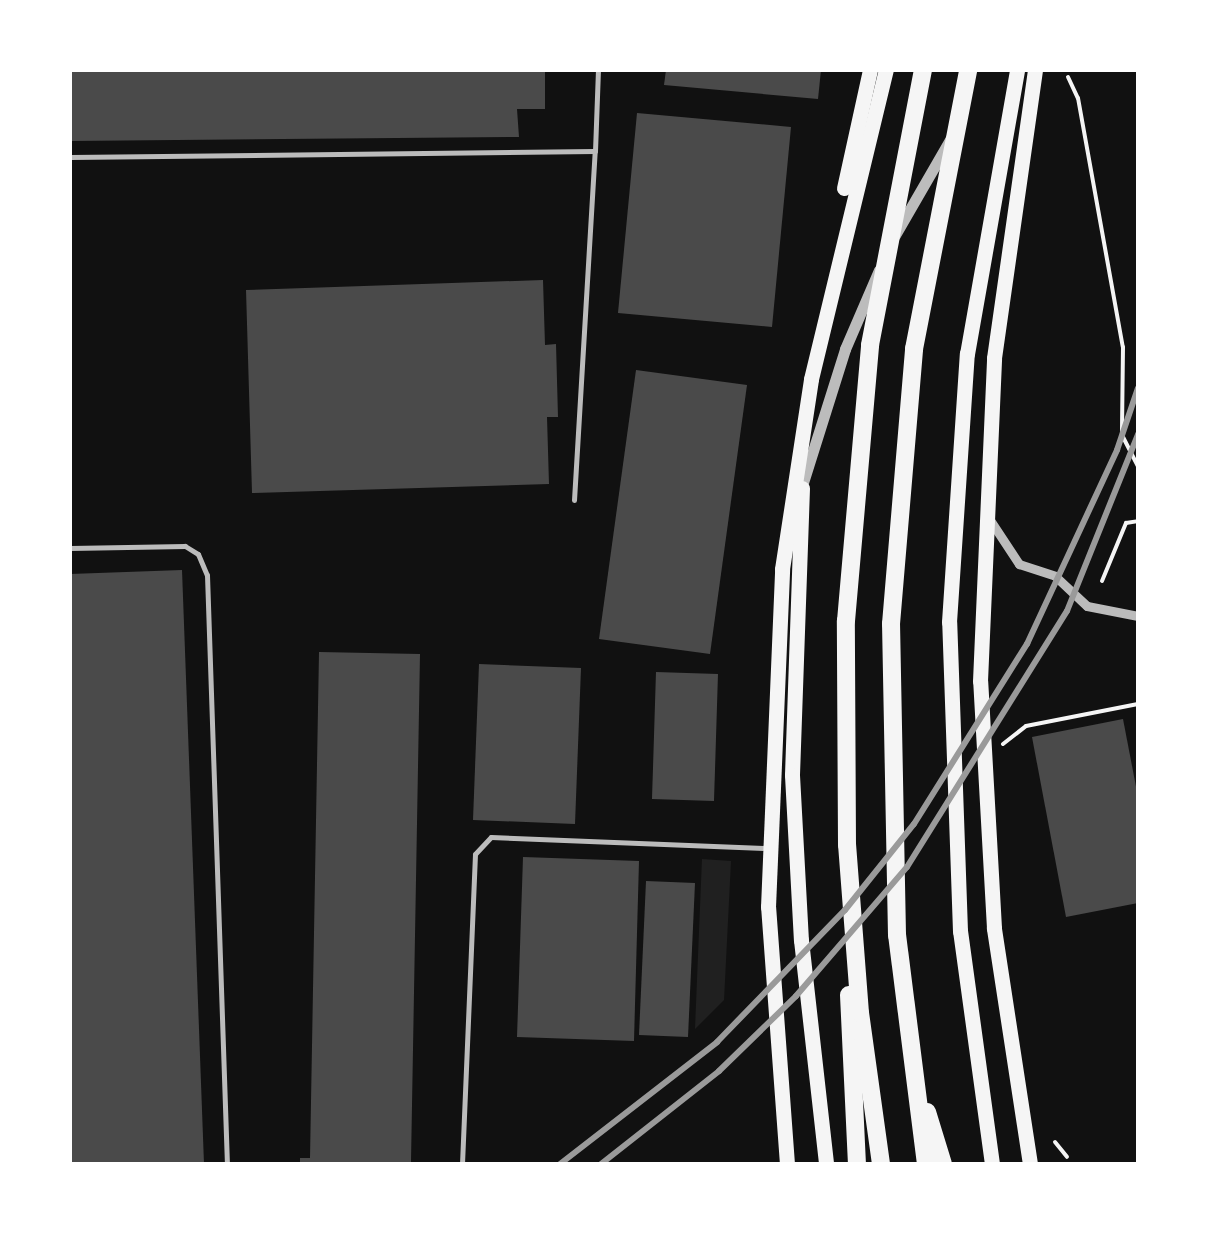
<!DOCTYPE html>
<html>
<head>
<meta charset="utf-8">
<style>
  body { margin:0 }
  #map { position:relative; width:1208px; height:1234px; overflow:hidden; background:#111; font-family:Montserrat,sans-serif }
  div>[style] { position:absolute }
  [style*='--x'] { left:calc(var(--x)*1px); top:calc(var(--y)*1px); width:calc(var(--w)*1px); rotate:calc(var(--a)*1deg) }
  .green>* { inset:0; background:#202020 }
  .building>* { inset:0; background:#4a4a4a }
  .path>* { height:4px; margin:-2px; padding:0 2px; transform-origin:2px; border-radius:2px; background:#f5f5f5 }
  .service>* { height:5px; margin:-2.5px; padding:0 2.5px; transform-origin:2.5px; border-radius:2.5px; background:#bcbcbc }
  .minor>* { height:9px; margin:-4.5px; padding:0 4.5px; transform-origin:4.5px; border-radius:4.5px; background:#bcbcbc }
  .tertiary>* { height:11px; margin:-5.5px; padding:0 5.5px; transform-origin:5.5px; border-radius:5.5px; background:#bcbcbc }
  .trunk>* { height:15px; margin:-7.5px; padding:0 7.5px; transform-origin:7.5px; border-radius:7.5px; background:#f5f5f5 }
  .motorway>* { height:18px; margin:-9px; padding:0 9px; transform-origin:9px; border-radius:9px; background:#f5f5f5 }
  .rail>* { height:6px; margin:-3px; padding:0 3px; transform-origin:3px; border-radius:3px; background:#9a9a9a }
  span { translate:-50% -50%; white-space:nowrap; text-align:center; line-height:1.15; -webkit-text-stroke:10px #fff; paint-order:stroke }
  .frame { position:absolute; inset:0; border:72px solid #fff; pointer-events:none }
</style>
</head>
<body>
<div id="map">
  <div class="green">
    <i style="clip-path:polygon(702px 859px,731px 861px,724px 1000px,695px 1029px)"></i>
  </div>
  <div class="building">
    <i style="clip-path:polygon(70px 70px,545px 70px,545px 109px,517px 109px,519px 137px,70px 141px)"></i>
    <i style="clip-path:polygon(666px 70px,821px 70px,818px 99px,664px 85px)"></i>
    <i style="clip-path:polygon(637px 113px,791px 127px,772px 327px,618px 313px)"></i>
    <i style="clip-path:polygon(543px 280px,545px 345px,556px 344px,558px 417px,547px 417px,549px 484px,252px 493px,246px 290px)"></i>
    <i style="clip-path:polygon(636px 370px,747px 385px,710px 654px,599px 639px)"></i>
    <i style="clip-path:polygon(182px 570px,204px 1164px,70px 1164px,70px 574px)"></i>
    <i style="clip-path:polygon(319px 652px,420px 654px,411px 1162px,300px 1164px,300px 1158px,310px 1158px)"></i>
    <i style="clip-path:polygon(479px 664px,581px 668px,575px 824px,473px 820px)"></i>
    <i style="clip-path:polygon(656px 672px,718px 674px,714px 801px,652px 799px)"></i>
    <i style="clip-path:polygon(1123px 719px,1138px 797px,1138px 903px,1066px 917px,1032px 737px)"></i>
    <i style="clip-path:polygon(523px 857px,639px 861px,634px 1041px,517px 1037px)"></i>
    <i style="clip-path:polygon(646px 881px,695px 883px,688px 1037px,639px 1035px)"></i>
  </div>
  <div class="path">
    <i style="--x:1068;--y:77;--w:23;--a:65"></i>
    <i style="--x:1078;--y:98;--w:253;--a:79.8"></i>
    <i style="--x:1123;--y:347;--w:88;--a:90.7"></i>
    <i style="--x:1122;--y:435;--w:36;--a:63"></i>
    <i style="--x:1102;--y:581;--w:63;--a:-67.5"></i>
    <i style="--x:1126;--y:523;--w:12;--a:-9"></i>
    <i style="--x:1003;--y:744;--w:29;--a:-38"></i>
    <i style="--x:1026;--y:726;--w:114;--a:-11.1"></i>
    <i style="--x:1055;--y:1142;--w:19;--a:51"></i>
  </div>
  <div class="service">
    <i style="--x:70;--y:157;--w:525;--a:-0.65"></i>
    <i style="--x:595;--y:151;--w:81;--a:-87.9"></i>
    <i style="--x:574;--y:500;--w:350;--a:-86.6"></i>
    <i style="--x:70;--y:548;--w:115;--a:-1"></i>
    <i style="--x:185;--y:546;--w:15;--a:32"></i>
    <i style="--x:198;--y:554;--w:23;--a:67"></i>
    <i style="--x:207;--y:575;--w:589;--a:88.06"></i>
    <i style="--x:462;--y:1164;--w:310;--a:-87.6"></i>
    <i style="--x:475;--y:854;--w:23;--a:-47"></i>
    <i style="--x:491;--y:837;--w:276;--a:2.3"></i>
  </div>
  <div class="minor">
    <i style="--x:990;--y:520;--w:53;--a:56.6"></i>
    <i style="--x:1019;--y:564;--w:38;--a:18"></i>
    <i style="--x:1055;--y:576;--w:44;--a:43.2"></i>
    <i style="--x:1087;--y:606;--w:52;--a:11.1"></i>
  </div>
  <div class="tertiary">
    <i style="--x:895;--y:235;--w:112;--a:-60"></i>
    <i style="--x:800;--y:492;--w:150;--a:-72.5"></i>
    <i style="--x:845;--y:349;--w:86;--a:-66.7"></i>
  </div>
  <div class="trunk">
    <i style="--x:844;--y:188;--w:121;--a:-77.6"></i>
    <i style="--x:802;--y:488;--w:287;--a:92"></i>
    <i style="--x:792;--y:775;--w:165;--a:86.9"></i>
    <i style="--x:801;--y:940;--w:225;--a:83.6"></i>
    <i style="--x:787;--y:1164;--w:258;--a:-94.2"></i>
    <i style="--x:768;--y:907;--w:338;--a:-87.6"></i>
    <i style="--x:782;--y:569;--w:192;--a:-81.3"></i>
    <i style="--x:811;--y:379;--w:318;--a:-76.4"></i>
    <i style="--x:992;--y:1164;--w:235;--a:-97.8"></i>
    <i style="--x:960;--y:931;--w:309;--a:-92"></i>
    <i style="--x:949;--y:622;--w:269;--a:-86.2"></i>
    <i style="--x:967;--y:354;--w:288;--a:-80"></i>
    <i style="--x:1030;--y:1164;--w:239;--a:-98.7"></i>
    <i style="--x:994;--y:928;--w:247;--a:-93.2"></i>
    <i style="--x:980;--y:681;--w:323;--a:-87.5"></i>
    <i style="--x:994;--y:358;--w:291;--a:-81.9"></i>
  </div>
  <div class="motorway">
    <i style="--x:849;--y:995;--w:169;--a:87.3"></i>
    <i style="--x:927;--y:1112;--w:54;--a:72.9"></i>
    <i style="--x:881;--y:1164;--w:152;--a:-97.9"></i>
    <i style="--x:860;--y:1013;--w:169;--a:-94.4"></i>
    <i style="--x:847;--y:845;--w:224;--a:-90.3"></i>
    <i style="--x:846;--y:621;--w:277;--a:-85"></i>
    <i style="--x:870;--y:345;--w:280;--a:-79.1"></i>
    <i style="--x:926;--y:1164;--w:231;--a:-97.2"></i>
    <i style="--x:897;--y:935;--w:311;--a:-91.1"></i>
    <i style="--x:891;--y:624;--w:276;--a:-85.2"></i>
    <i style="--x:914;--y:349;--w:284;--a:-79"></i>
  </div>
  <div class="rail">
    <i style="--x:560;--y:1164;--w:199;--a:-37.8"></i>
    <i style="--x:717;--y:1042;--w:184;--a:-45.9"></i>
    <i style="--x:845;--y:910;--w:110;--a:-51.3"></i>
    <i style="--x:914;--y:824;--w:213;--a:-57.9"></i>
    <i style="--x:1027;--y:644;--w:214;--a:-65.1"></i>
    <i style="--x:1117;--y:450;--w:65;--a:-71.3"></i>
    <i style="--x:601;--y:1164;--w:150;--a:-38.2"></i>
    <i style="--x:719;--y:1071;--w:107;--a:-44.2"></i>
    <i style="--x:796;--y:996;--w:170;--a:-49.3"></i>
    <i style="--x:907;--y:867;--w:302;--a:-58"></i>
    <i style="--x:1067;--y:611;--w:191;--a:-68.1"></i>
  </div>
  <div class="frame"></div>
</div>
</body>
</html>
